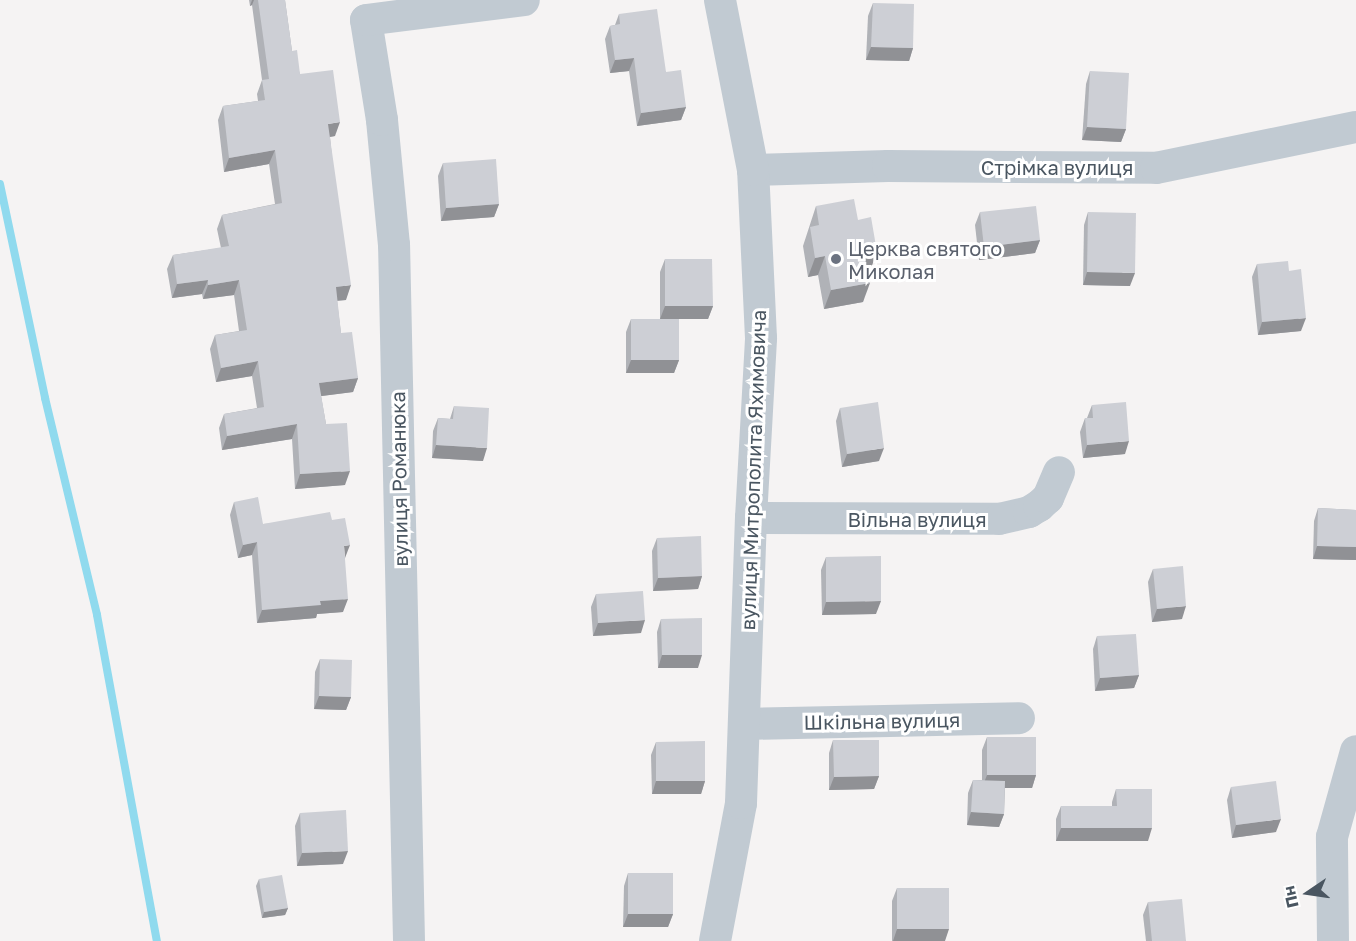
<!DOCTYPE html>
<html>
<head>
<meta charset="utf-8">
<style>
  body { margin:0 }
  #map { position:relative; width:1356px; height:941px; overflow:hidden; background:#f5f3f3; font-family:"Golos Text",sans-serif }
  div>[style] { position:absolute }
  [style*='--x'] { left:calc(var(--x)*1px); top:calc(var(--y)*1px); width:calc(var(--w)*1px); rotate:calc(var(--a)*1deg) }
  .stream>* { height:8px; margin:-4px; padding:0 4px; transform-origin:4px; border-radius:4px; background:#90daee }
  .minor>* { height:32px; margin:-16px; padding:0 16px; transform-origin:16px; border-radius:16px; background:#c1cad2 }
  .wall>* { inset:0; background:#b0b2b7 }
  .shaded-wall>* { inset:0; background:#909195 }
  .building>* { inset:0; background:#cdcfd5 }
  .dots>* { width:16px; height:16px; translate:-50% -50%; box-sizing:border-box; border:3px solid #fff; border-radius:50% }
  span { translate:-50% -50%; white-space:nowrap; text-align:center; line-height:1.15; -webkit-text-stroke:6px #fff; paint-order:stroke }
  .street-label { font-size:20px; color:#4a5661 }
  .worship-label { font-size:20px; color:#5b616d }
  .left { translate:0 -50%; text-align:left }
  .north { position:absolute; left:1278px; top:863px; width:60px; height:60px; -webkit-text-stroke:4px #fff; paint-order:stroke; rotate:257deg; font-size:16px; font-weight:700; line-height:24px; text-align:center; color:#4a5661 }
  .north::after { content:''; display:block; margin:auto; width:21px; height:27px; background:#4a5661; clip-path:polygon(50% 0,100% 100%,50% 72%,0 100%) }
</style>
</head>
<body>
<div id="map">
  <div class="stream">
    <i style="--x:0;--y:184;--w:219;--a:78.1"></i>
    <i style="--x:45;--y:398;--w:223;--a:76.5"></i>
    <i style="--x:97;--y:615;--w:331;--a:79.6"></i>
  </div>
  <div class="minor">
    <i style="--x:753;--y:170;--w:135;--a:-1.7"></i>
    <i style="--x:888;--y:166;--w:268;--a:0.4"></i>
    <i style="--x:1156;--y:168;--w:204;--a:-11.6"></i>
    <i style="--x:751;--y:518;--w:248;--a:0.2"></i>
    <i style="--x:999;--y:519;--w:31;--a:-13"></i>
    <i style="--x:1029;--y:512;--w:12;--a:-31"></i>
    <i style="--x:1039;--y:506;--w:12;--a:-42"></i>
    <i style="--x:1048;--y:498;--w:28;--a:-67"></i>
    <i style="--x:744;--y:724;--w:275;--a:-1.2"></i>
    <i style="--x:409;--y:941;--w:696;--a:-91.23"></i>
    <i style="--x:394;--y:245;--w:126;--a:-95.5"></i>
    <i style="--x:382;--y:120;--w:101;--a:-99.1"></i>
    <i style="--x:366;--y:20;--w:159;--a:-7.2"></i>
    <i style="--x:715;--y:941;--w:140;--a:-79.3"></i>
    <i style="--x:741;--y:803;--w:285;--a:-88"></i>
    <i style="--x:751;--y:518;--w:180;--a:-86.8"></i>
    <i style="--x:761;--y:338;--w:168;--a:-92.7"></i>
    <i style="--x:753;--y:170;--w:173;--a:-101"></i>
    <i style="--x:1333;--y:941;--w:104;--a:-90.6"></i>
    <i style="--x:1332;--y:837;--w:89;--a:-74.4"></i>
  </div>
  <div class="wall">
    <i style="clip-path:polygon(249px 0,285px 0,292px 51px,300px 74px,335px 136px,330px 137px,346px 300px,337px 301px,341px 333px,358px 378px,353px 392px,321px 396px,326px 424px,345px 485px,295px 489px,292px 439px,222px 450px,219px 428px,224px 414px,257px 408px,252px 376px,216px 382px,210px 349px,215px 335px,239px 331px,234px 295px,203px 299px,202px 294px,172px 298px,167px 269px,173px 255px,221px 248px,217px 229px,222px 215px,275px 204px,269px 164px,224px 172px,218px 120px,223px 106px,258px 101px,257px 94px,262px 80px,252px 5px,250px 6px)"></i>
    <i style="clip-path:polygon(873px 3px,913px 48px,909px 61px,866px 60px,868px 16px)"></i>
    <i style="clip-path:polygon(619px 14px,666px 72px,686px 107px,681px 120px,637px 126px,629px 71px,610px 73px,605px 39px,610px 26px,615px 25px)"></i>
    <i style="clip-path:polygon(1090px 71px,1126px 129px,1121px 142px,1082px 140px,1086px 84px)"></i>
    <i style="clip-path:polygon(443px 163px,499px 204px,494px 217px,441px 221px,438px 176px)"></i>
    <i style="clip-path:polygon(816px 206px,870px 271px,868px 272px,863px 302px,824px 309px,818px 275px,808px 277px,803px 246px)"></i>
    <i style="clip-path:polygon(980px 212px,1040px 240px,1035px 253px,979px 260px,975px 225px)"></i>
    <i style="clip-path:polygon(1088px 212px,1130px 286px,1083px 285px,1084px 225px)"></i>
    <i style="clip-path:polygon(665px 259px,713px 306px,708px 319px,679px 319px,679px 360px,674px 373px,626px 373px,626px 332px,631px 319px,660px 319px,660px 272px)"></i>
    <i style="clip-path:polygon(1257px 264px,1289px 271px,1301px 331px,1258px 335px,1252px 277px)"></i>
    <i style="clip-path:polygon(1092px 405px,1125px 454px,1083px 458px,1080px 432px,1085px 418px,1087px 418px)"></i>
    <i style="clip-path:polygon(454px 406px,483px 461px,432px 458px,433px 431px,438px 418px,450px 419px)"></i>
    <i style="clip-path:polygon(840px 408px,879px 461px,842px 467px,836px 421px)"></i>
    <i style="clip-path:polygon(234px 502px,263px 524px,332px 520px,345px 558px,343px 612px,317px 614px,316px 618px,257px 623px,252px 555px,238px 558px,230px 515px)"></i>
    <i style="clip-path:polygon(1318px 508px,1356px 510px,1356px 560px,1313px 559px,1314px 521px)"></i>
    <i style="clip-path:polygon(657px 538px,702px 576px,698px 589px,653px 591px,652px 551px)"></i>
    <i style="clip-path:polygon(826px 557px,876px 614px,822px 615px,821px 570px)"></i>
    <i style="clip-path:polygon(1153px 569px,1182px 619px,1152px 622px,1148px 582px)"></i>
    <i style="clip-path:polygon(596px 594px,641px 633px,593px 636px,591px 607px)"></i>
    <i style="clip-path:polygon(661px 619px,698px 668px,658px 668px,657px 632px)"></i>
    <i style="clip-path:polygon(1097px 636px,1139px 675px,1134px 688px,1095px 691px,1093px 649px)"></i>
    <i style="clip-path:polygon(320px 659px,351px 697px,346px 710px,314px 709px,315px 672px)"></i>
    <i style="clip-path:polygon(987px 737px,1036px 775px,1032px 788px,1005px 788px,1004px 814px,999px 827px,967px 825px,968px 793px,973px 780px,982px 780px,982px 750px)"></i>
    <i style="clip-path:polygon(833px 740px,879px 776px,874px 789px,829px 790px,829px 753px)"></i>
    <i style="clip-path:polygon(656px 742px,705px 781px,701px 794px,652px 794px,651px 755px)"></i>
    <i style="clip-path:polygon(1231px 787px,1276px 832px,1232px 838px,1227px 800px)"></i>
    <i style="clip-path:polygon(1116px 789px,1148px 841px,1056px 841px,1056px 819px,1061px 806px,1112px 806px,1112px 802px)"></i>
    <i style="clip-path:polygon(300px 813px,343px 864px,297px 866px,295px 826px)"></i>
    <i style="clip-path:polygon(628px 873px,673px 914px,668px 927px,623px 927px,624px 886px)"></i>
    <i style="clip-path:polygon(259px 879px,288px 908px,285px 915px,262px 918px,256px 886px)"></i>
    <i style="clip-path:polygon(897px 888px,945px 941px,892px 941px,892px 901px)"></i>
    <i style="clip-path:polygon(1148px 902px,1186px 941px,1146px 941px,1143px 915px)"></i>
  </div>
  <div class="shaded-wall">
    <i style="clip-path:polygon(252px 0,254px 0,252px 5px,250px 6px)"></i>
    <i style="clip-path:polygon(871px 47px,913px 48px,909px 61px,866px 60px)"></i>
    <i style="clip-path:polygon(634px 58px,629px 71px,610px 73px,615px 60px)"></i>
    <i style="clip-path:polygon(686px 107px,681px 120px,637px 126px,641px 113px)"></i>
    <i style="clip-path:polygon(340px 122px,335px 136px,323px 138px,328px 124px)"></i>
    <i style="clip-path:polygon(1087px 127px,1126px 129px,1121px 142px,1082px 140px)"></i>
    <i style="clip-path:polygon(275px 150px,269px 164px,224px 172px,229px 158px)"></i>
    <i style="clip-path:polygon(499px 204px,494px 217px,441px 221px,446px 208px)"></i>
    <i style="clip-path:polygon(1040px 240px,1035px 253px,979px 260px,984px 247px)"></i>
    <i style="clip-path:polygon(877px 252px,870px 271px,858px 274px,864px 255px)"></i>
    <i style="clip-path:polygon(825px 256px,818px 275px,808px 277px,815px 258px)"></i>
    <i style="clip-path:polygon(1087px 272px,1135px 273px,1130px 286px,1083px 285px)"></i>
    <i style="clip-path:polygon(208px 280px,202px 294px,172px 298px,177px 284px)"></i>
    <i style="clip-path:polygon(239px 280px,234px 295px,203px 299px,208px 285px)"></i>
    <i style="clip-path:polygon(870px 283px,863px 302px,824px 309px,831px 290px)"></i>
    <i style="clip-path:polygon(351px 285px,346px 300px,330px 301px,336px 287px)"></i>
    <i style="clip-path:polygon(665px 306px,713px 306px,708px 319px,660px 319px)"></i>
    <i style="clip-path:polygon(1306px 318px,1301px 331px,1258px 335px,1262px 322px)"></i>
    <i style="clip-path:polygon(631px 360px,679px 360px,674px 373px,626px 373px)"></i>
    <i style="clip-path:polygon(258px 361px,252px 376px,216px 382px,221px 368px)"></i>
    <i style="clip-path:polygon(358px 378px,353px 392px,314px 397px,319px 383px)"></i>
    <i style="clip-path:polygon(297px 424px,292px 439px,222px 450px,227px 436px)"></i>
    <i style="clip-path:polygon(1129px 441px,1125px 454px,1083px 458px,1087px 445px)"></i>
    <i style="clip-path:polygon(436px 445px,487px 448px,483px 461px,432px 458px)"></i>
    <i style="clip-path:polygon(884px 448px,879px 461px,842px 467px,847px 454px)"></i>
    <i style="clip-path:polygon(350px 471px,345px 485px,295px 489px,300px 474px)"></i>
    <i style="clip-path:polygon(257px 542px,252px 555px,238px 558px,243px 545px)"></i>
    <i style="clip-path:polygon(350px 545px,345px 558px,344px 546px)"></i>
    <i style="clip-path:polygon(1317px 546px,1356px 547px,1356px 560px,1313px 559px)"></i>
    <i style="clip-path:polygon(702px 576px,698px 589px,653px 591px,658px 578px)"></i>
    <i style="clip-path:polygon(348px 599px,343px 612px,317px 614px,316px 618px,257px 623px,262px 610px,320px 601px)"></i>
    <i style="clip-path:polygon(881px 601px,876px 614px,822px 615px,826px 602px)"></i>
    <i style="clip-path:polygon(1186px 606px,1182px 619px,1152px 622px,1157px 609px)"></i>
    <i style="clip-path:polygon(645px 620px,641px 633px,593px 636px,598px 623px)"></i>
    <i style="clip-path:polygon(662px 655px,702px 655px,698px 668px,658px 668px)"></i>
    <i style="clip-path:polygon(1139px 675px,1134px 688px,1095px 691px,1100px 678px)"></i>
    <i style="clip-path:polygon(319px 696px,351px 697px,346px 710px,314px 709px)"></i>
    <i style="clip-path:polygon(987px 775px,1036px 775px,1032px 788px,982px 788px)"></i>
    <i style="clip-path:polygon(879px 776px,874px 789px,829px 790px,834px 777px)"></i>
    <i style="clip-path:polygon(656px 781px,705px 781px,701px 794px,652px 794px)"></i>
    <i style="clip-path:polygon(971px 812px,1004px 814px,999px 827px,967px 825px)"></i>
    <i style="clip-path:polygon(1281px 819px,1276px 832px,1232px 838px,1236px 825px)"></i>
    <i style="clip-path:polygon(1061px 828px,1152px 828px,1148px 841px,1056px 841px)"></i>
    <i style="clip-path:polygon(348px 851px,343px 864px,297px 866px,302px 853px)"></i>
    <i style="clip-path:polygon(288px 908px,285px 915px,262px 918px,264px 912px)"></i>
    <i style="clip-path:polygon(628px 914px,673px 914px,668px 927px,623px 927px)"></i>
    <i style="clip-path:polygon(897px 929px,949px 929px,945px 941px,893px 941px)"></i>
  </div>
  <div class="building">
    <i style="clip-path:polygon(258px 0,285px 0,292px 51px,297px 50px,300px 74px,333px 70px,340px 122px,328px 124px,351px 285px,336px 287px,341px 333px,352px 332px,358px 378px,319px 383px,326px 424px,347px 423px,350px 471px,300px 474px,297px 424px,227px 436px,224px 414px,264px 407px,258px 361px,221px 368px,215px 335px,247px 330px,239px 280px,208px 285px,208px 280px,177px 284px,173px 255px,229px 246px,222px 215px,282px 203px,275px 150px,229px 158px,223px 106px,265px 100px,262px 80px,269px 79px)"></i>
    <i style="clip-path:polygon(873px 3px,914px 4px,913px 48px,871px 47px)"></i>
    <i style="clip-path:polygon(657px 9px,666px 72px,681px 70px,686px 107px,641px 113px,634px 58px,615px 60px,610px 26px,620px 24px,619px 14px)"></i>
    <i style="clip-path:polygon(1090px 71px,1129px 73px,1126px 129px,1087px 127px)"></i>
    <i style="clip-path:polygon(496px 159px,499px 204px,446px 208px,443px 163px)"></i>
    <i style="clip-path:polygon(854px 199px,858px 220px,871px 217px,877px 252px,864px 255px,870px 283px,831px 290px,825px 256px,815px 258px,810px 227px,819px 225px,816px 206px)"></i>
    <i style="clip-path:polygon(1036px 206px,1040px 240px,984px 247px,980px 212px)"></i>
    <i style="clip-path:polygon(1088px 212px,1136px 213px,1135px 273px,1087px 272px)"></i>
    <i style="clip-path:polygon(665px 259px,712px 259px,713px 306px,665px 306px)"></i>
    <i style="clip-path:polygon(1288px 261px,1289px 271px,1301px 269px,1306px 318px,1262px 322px,1257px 264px)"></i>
    <i style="clip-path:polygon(631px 319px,679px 319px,679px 360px,631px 360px)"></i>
    <i style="clip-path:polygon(878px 402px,884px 448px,847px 454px,840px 408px)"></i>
    <i style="clip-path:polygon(1126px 402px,1129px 441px,1087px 445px,1085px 418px,1093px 418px,1092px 405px)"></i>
    <i style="clip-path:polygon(454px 406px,489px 408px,487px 448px,436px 445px,438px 418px,453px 419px)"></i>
    <i style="clip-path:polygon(258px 497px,263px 524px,330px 512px,332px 520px,345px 518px,350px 545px,344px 546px,348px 599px,320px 601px,321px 605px,262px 610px,257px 542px,243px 545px,234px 502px)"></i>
    <i style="clip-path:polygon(1318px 508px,1356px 510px,1356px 547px,1317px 546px)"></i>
    <i style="clip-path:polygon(701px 536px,702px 576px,658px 578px,657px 538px)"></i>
    <i style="clip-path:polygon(881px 556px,881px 601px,826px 602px,826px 557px)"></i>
    <i style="clip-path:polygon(1183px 566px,1186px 606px,1157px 609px,1153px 569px)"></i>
    <i style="clip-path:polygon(643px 591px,645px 620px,598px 623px,596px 594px)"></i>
    <i style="clip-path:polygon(702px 618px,702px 655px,662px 655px,661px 619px)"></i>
    <i style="clip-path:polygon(1136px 634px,1139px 675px,1100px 678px,1097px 636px)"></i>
    <i style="clip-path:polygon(320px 659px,352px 660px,351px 697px,319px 696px)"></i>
    <i style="clip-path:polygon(987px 737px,1036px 737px,1036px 775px,987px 775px)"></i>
    <i style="clip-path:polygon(833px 740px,879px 740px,879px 776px,834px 777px)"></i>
    <i style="clip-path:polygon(705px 741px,705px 781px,656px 781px,656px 742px)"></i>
    <i style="clip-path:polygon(973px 780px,1005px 781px,1004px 814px,971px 812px)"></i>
    <i style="clip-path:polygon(1276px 781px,1281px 819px,1236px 825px,1231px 787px)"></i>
    <i style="clip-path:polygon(1116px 789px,1152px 789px,1152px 828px,1061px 828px,1061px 806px,1117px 806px)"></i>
    <i style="clip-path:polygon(346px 810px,348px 851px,302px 853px,300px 813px)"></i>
    <i style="clip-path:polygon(628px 873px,673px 873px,673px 914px,628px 914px)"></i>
    <i style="clip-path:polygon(282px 875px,288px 908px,264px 912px,259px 879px)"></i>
    <i style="clip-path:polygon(897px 888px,949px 888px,949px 929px,897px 929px)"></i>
    <i style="clip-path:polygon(1182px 899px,1186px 941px,1152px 941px,1148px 902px)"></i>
  </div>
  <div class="dots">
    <i style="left:836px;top:259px;background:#6b7280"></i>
  </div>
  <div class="street-label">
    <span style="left:1057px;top:167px">Стрімка вулиця</span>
    <span style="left:753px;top:470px;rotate:-88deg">вулиця Митрополита Яхимовича</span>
    <span style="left:399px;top:479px;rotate:-91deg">вулиця Романюка</span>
    <span style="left:917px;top:519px">Вільна вулиця</span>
    <span style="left:882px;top:721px;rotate:-1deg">Шкільна вулиця</span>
  </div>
  <div class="worship-label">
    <span class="left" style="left:848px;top:260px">Церква святого<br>Миколая</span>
  </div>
  <div class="north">Пн</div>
</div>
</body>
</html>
